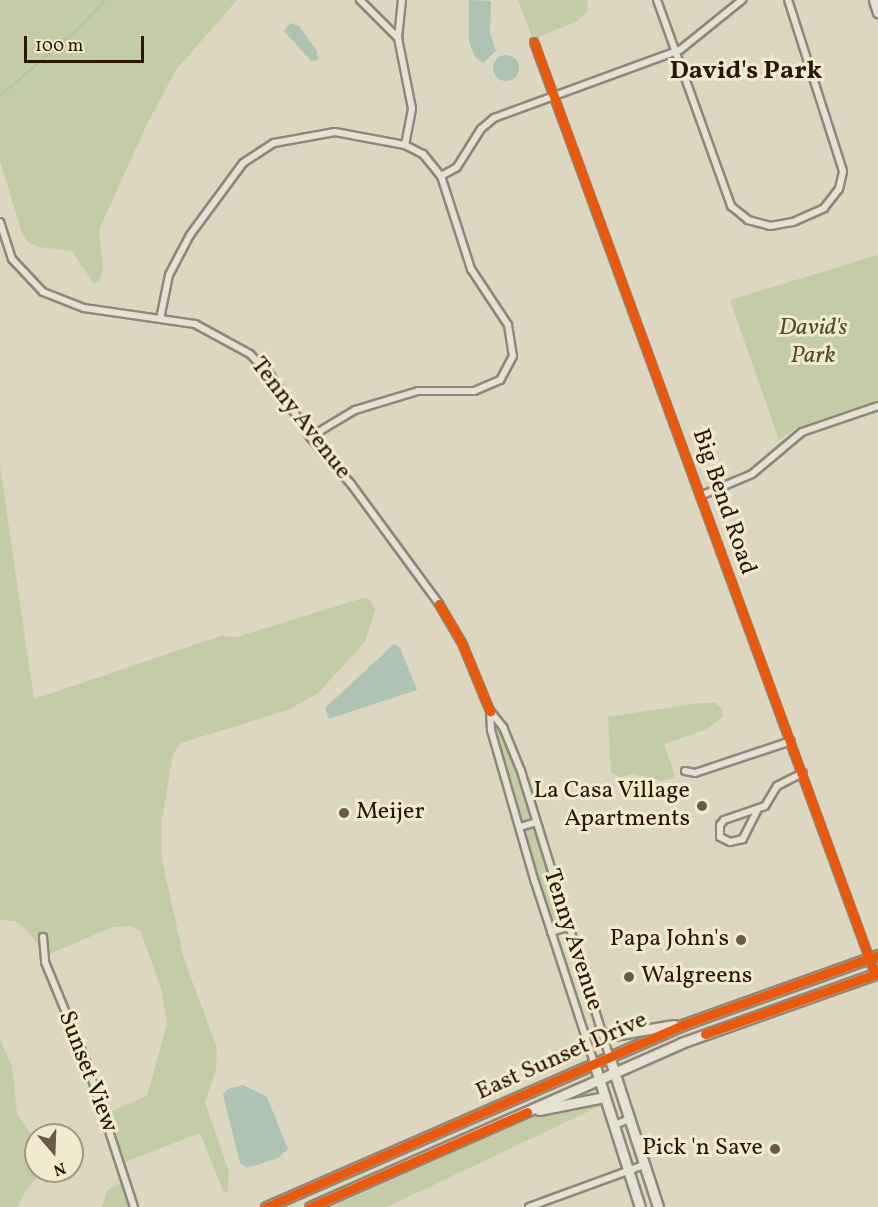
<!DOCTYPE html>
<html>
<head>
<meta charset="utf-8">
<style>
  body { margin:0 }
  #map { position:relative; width:878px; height:1207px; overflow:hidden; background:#ddd7c1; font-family:Vollkorn,serif }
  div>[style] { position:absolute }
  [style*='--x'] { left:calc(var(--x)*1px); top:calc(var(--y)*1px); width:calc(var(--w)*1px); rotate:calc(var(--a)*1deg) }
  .green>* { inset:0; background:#c4cba7 }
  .water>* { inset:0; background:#adc4b3 }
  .round { border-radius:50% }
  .stream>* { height:2px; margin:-1px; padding:0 1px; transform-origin:1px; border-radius:1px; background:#adc4b3 }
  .roads { filter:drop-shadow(2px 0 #8f887a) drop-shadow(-2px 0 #8f887a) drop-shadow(0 2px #8f887a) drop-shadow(0 -2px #8f887a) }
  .street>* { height:6px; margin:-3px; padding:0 3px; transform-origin:3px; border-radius:3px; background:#e5e1d5 }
  .secondary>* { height:9px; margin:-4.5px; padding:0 4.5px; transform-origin:4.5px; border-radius:4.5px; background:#e5e1d5 }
  .cycleway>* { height:9px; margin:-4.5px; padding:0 4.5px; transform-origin:4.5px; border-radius:4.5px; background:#e8590c }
  .dots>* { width:16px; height:16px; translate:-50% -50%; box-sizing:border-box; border:3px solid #f1eace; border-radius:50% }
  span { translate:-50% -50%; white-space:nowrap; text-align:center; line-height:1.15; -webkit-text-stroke:6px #f1eace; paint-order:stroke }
  .park-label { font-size:24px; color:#554a2f; font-style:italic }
  .street-label { font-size:24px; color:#2e1605 }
  .poi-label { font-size:24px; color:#2e1605 }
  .right { translate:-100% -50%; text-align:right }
  .left { translate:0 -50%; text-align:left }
  .neighbourhood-label { font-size:26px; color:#2e1605; font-weight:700 }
  .north { position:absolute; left:24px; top:1123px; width:60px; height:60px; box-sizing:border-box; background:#f1eace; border:2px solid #a3957e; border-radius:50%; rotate:161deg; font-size:16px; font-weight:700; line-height:24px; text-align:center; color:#2e1605 }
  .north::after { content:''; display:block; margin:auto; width:21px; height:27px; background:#6b5a47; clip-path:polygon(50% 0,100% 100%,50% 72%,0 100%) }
  .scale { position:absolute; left:24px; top:36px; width:120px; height:27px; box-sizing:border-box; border:3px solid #2e1605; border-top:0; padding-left:8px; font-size:18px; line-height:21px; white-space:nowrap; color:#2e1605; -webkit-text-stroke:4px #f1eace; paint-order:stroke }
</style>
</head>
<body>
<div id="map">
  <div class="green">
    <i style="clip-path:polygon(0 0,237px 0,176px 70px,147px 124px,99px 230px,103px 268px,100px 280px,94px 284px,72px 251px,39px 247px,27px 242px,21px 230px,0 161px)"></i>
    <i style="clip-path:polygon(518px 0,587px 0,588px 11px,576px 22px,533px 39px)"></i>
    <i style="clip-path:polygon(878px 255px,878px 400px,798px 427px,779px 440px,730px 300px)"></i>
    <i style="clip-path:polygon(0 466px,34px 699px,221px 636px,237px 637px,363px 598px,368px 598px,375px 609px,365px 642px,318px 693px,288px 710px,181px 743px,173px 754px,162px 820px,162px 860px,184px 959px,217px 1048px,216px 1070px,205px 1102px,229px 1172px,228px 1192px,224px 1193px,200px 1133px,123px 1163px,107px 1113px,147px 1096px,167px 1024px,161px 988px,140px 930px,130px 926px,113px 927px,47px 955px,25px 928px,14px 921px,0 920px)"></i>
    <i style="clip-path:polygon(699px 703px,715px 703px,722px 708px,723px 717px,707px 729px,664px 744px,675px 775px,673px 778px,661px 781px,634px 774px,619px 777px,611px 772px,608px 717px)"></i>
    <i style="clip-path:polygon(490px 711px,513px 748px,567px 927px,551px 932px,491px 730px)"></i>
    <i style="clip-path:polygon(0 1040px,12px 1066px,17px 1113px,36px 1142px,36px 1171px,42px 1171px,25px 1191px,18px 1207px,0 1207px)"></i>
    <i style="clip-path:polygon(599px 1102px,602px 1105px,387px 1207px,331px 1207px,537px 1115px)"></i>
    <i style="clip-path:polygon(120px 1184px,125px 1186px,130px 1207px,102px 1207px,107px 1190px)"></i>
  </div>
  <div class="water">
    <i style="clip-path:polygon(469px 0,491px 1px,490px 33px,496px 51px,483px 63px,475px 57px,469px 42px)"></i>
    <i style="clip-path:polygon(290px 23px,299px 26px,317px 51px,318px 60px,311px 61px,284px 31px)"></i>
    <i class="round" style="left:493px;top:55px;width:26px;height:26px"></i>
    <i style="clip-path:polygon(394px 644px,400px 648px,417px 690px,329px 719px,325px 708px)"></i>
    <i style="clip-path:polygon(243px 1085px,267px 1097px,288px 1149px,278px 1158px,247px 1168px,240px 1163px,223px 1095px,227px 1089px)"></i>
  </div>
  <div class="stream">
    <i style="--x:0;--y:96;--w:106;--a:-40.8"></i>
    <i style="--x:80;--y:27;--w:37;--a:-47"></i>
  </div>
  <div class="roads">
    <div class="street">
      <i style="--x:360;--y:0;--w:54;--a:45"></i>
      <i style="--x:402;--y:0;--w:38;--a:96"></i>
      <i style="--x:398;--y:38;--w:72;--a:78.8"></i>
      <i style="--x:412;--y:109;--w:37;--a:101"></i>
      <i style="--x:657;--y:0;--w:219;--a:70.2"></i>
      <i style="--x:731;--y:206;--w:22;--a:39"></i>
      <i style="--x:748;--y:220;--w:23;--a:15"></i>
      <i style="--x:770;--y:226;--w:23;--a:-10"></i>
      <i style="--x:793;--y:222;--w:34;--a:-24"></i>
      <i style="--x:824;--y:208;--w:24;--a:-52"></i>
      <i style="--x:839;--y:189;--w:18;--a:-77"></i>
      <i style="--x:843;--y:171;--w:180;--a:-107.8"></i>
      <i style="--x:534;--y:42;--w:992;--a:69.9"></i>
      <i style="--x:441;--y:176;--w:18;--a:-29"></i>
      <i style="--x:457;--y:167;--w:45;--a:-57.7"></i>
      <i style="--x:481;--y:129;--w:17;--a:-40"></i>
      <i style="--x:494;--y:118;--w:198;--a:-20.1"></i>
      <i style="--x:680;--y:50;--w:80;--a:-38.9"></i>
      <i style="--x:0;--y:222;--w:39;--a:72"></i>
      <i style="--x:12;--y:259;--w:45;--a:46.8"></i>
      <i style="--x:43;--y:292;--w:44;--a:21.3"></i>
      <i style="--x:84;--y:308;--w:112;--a:8.2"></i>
      <i style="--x:195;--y:324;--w:63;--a:28.6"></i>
      <i style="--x:250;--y:354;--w:30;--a:46"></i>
      <i style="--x:271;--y:376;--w:72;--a:57.4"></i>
      <i style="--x:310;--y:437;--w:62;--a:48.9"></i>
      <i style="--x:351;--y:484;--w:149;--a:53.7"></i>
      <i style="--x:439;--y:604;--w:45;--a:59.5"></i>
      <i style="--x:462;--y:643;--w:74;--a:67.6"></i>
      <i style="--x:490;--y:711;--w:19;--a:87"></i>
      <i style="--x:491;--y:730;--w:158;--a:73.9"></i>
      <i style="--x:535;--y:882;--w:190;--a:71.9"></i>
      <i style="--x:160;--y:319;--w:45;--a:-78.4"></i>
      <i style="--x:169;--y:275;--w:45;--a:-62.3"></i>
      <i style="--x:190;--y:235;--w:89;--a:-53.6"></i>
      <i style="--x:243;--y:163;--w:37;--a:-33"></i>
      <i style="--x:274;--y:143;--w:62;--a:-10.2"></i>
      <i style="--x:335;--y:132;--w:71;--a:10.5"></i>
      <i style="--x:405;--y:145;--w:20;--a:27"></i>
      <i style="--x:423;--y:154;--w:28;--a:51"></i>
      <i style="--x:441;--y:176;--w:98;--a:72.1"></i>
      <i style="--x:471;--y:269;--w:67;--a:56.5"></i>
      <i style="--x:508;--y:325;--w:31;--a:81"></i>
      <i style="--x:513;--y:356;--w:27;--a:118"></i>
      <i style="--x:500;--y:380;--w:28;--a:157"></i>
      <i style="--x:474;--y:391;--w:56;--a:180"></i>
      <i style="--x:418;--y:391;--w:66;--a:163.2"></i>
      <i style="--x:355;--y:410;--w:52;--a:149"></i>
      <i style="--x:700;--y:496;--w:56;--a:-22.9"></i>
      <i style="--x:752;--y:474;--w:65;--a:-40"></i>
      <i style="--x:802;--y:432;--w:80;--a:-18.9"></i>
      <i style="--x:490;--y:711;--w:21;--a:51"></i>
      <i style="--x:503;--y:727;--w:48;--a:67.8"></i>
      <i style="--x:521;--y:771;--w:298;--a:72.8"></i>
      <i style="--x:685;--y:771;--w:10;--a:11"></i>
      <i style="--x:695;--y:773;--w:101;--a:-18.4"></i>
      <i style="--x:758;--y:809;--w:34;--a:117"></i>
      <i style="--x:743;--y:839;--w:13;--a:167"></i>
      <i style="--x:730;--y:842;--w:11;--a:-153"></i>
      <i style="--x:720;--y:837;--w:12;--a:-90"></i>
      <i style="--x:720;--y:825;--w:6;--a:-51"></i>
      <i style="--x:724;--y:820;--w:43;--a:-18.9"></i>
      <i style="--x:765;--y:806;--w:23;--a:-59"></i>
      <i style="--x:777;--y:786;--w:29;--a:-27"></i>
      <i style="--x:520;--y:827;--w:17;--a:-17"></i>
      <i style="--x:551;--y:932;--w:17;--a:-17"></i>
      <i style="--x:43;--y:937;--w:25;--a:85"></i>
      <i style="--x:45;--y:962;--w:110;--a:67.6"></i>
      <i style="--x:87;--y:1064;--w:151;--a:71.8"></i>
      <i style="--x:614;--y:1125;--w:17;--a:-21"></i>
      <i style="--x:529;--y:1207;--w:122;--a:-20.1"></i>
    </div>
    <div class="secondary">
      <i style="--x:874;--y:0;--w:13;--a:72"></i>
      <i style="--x:602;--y:1033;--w:12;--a:9"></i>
      <i style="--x:614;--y:1035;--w:61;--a:-9.5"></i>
      <i style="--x:609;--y:1056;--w:159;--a:72"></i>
      <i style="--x:594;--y:1063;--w:151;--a:72.3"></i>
      <i style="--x:539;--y:1110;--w:66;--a:-11.3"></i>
      <i style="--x:266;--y:1207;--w:457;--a:-23.6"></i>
      <i style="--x:685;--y:1024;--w:205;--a:-19.7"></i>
      <i style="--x:310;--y:1207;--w:406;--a:-23.8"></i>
      <i style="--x:681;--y:1043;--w:209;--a:-19.6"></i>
    </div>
  </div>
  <div class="cycleway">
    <i style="--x:534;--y:42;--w:992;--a:69.9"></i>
    <i style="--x:439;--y:604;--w:45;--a:59.5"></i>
    <i style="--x:462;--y:643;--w:74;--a:67.6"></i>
    <i style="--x:705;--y:1034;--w:183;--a:-19.4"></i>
    <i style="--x:266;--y:1207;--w:457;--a:-23.6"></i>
    <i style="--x:685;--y:1024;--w:205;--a:-19.7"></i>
    <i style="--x:310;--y:1207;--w:237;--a:-23.6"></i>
  </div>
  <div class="dots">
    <i style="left:702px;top:806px;background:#6b5a47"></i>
    <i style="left:344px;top:813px;background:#6b5a47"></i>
    <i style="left:741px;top:940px;background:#6b5a47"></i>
    <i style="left:629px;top:977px;background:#6b5a47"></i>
    <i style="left:775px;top:1149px;background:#6b5a47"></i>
  </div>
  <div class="park-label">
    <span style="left:813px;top:343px">David's<br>Park</span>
  </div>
  <div class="street-label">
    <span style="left:300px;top:419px;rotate:52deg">Tenny Avenue</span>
    <span style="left:723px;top:502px;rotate:71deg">Big Bend Road</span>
    <span style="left:572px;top:940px;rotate:72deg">Tenny Avenue</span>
    <span style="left:562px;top:1057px;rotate:-24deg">East Sunset Drive</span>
    <span style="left:87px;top:1072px;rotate:69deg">Sunset View</span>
  </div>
  <div class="poi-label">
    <span class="right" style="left:690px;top:806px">La Casa Village<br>Apartments</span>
    <span class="left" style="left:356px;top:813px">Meijer</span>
    <span class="right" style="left:729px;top:940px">Papa John's</span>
    <span class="left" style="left:641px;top:977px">Walgreens</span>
    <span class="right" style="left:763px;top:1149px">Pick 'n Save</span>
  </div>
  <div class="neighbourhood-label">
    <span style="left:746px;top:72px">David's Park</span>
  </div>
  <div class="north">N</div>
  <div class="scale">100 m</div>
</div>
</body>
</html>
